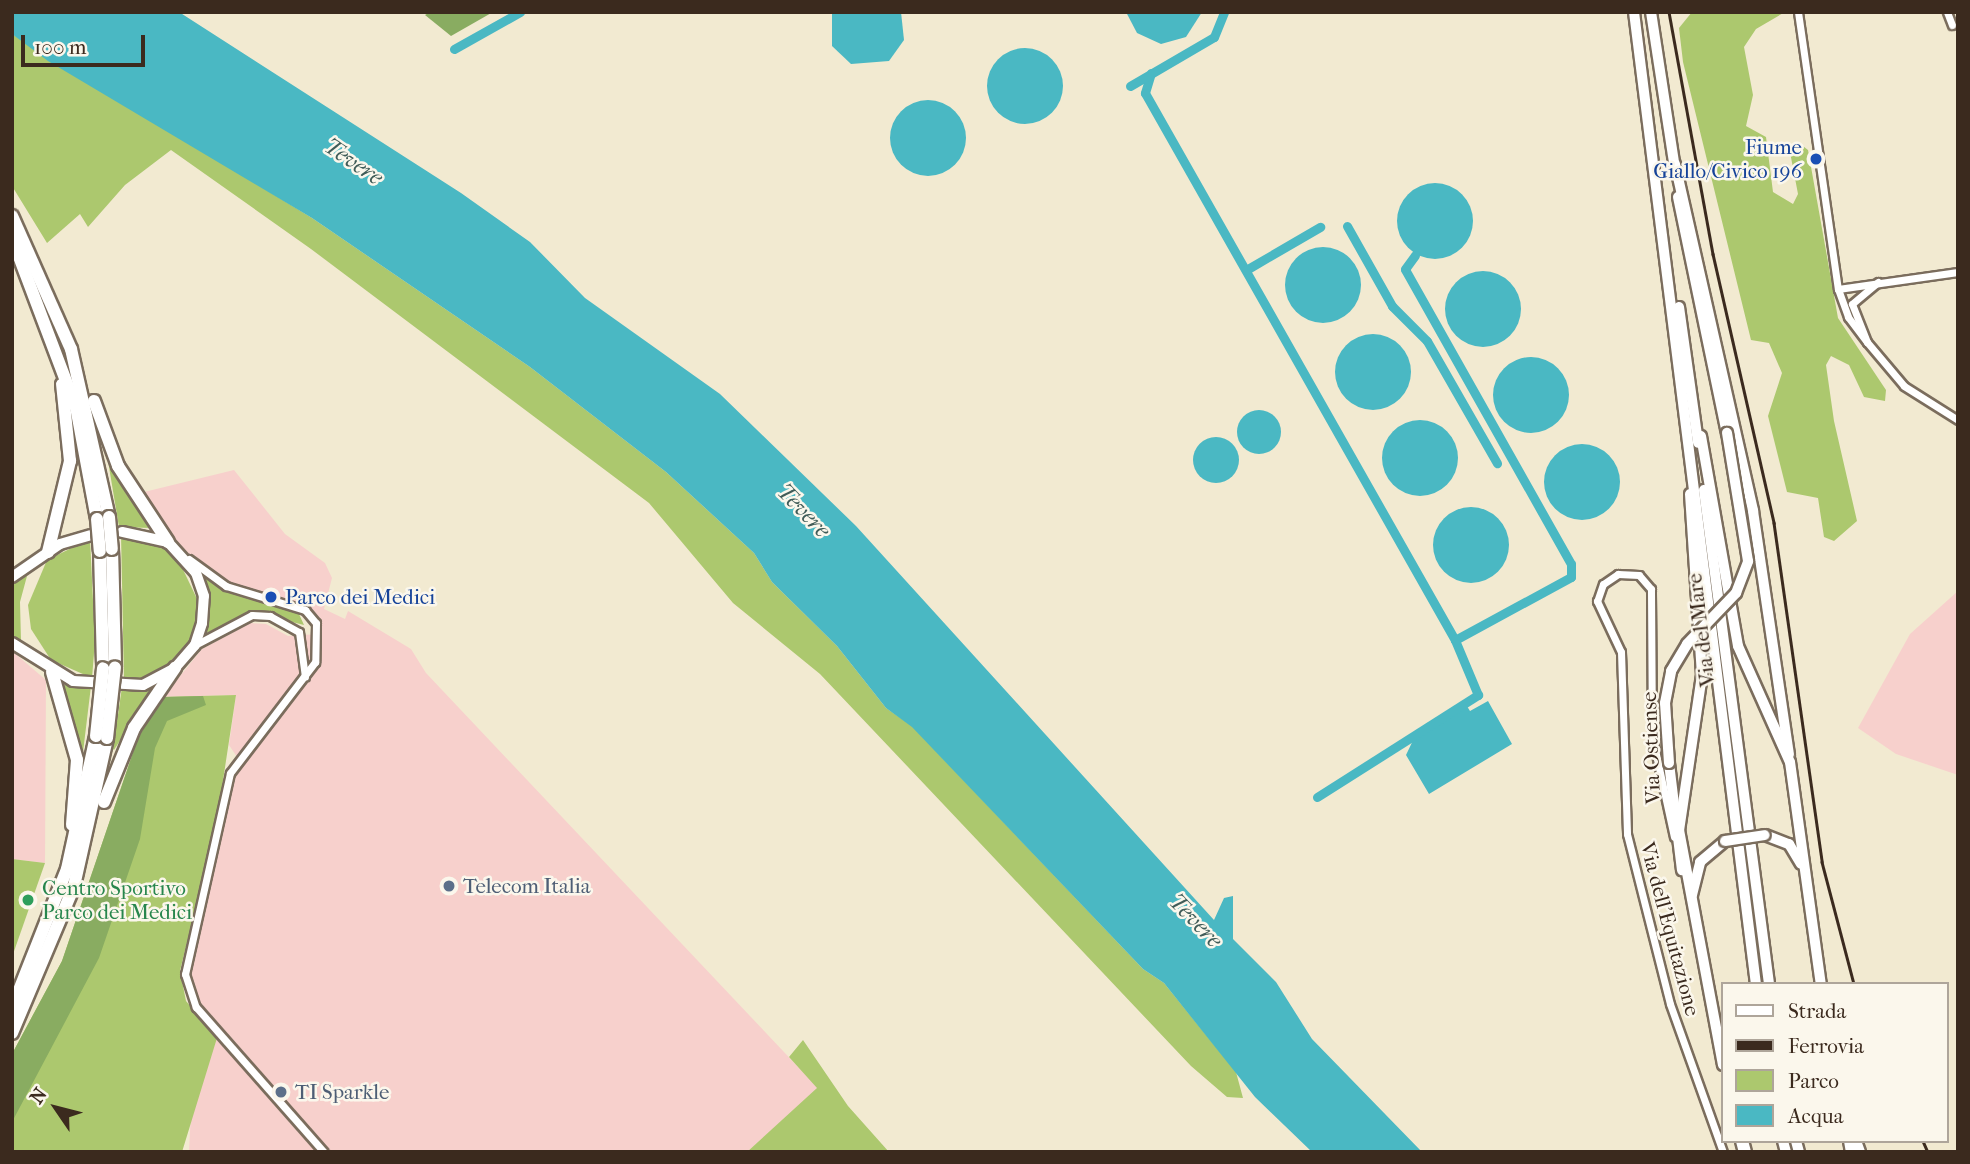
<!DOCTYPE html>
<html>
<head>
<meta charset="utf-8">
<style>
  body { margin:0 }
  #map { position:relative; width:1970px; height:1164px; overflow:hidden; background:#f2ead1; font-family:"IM FELL French Canon",serif }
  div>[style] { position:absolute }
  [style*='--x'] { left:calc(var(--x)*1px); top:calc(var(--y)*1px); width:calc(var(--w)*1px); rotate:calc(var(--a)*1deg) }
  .built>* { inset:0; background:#f7d0cc }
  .green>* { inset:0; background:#acc86e }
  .forest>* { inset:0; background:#89ac61 }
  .water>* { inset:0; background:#4ab8c3 }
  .round { border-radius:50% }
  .canal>* { height:9px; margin:-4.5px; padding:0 4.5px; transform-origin:4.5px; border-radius:4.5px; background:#4ab8c3 }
  .roads { filter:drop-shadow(2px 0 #7b6d5d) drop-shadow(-2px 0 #7b6d5d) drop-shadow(0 2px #7b6d5d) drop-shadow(0 -2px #7b6d5d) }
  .street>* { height:7px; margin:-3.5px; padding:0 3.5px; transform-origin:3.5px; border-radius:3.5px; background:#fff }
  .secondary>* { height:10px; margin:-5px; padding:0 5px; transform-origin:5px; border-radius:5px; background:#fff }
  .primary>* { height:10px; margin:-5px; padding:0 5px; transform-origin:5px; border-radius:5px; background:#fff }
  .highway>* { height:12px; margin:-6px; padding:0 6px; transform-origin:6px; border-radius:6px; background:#fff }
  .rail>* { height:2.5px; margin:-1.25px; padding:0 1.25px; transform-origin:1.25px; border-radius:1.25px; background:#3b2a1e }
  .bridges { filter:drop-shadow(2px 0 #7b6d5d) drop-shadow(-2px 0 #7b6d5d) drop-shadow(0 2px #7b6d5d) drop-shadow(0 -2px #7b6d5d) }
  .secondary-bridge>* { height:10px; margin:-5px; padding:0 5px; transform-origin:5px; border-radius:5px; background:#fff }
  .primary-bridge>* { height:10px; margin:-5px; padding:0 5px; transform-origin:5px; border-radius:5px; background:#fff }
  .highway-bridge>* { height:12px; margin:-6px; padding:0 6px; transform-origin:6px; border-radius:6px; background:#fff }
  .dots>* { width:19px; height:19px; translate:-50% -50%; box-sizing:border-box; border:4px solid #fbf7ec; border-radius:50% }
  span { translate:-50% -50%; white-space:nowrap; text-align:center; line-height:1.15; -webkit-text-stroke:5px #fbf7ec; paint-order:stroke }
  .transit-label { font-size:21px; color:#164399 }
  .right { translate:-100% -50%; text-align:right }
  .left { translate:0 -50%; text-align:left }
  .street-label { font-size:21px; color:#3b2a1e }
  .service-label { font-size:21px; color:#4e5e75 }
  .leisure-label { font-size:21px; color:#27864d }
  .water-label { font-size:23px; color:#405c58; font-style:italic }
  .frame { position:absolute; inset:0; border:14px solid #3b2a1e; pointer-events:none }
  .legend { position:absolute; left:1721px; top:982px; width:228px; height:161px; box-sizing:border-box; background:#fbf7ec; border:2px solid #aea59a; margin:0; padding:9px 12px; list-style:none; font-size:21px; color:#3b2a1e }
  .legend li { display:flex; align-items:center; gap:14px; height:35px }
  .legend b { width:35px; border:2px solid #aea59a }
  .north { position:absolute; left:21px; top:1073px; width:70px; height:70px; -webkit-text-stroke:5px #fbf7ec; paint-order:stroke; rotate:305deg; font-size:19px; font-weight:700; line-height:28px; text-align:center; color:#3b2a1e }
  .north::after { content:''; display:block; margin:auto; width:24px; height:32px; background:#3b2a1e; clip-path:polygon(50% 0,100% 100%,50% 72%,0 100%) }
  .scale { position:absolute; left:21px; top:35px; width:124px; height:32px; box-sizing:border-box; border:4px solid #3b2a1e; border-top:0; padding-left:9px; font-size:21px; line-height:24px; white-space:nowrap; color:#3b2a1e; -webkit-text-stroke:5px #fbf7ec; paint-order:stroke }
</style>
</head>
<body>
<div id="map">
  <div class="built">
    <i style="clip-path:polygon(234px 470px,285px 534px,325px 563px,332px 578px,324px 609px,345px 619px,348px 611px,411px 649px,426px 673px,818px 1088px,747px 1152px,189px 1152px,196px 1008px,185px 974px,237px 757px,229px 745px,236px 695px,163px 697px,202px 649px,250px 623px,266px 624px,288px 636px,318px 634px,305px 610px,226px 586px,181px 553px,140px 493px)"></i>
    <i style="clip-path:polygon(1958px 591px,1958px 775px,1896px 754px,1858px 728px,1910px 634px)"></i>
    <i style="clip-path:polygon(12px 651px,46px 680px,45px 863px,12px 859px)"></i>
  </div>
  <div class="green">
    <i style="clip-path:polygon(1692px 12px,1785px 12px,1756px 29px,1744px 47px,1753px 95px,1746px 126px,1766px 137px,1773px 192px,1793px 204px,1798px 194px,1789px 147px,1799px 143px,1808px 150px,1838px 318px,1886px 390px,1885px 401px,1864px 397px,1849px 365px,1831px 356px,1826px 365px,1834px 421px,1857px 521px,1834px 541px,1824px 537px,1818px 498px,1787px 492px,1768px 416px,1782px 373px,1769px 343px,1751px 340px,1683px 62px,1679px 28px)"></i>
    <i style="clip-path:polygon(12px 34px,312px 218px,530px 367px,666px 472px,754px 553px,772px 582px,837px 646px,886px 708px,912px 726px,1143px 969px,1164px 983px,1236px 1072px,1243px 1098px,1227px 1097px,1191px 1066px,820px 674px,733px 603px,649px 503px,311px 249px,171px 150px,125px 185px,88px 227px,80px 214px,47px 243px,12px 186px)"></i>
    <i style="clip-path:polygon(108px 461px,130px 499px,151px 528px,119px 527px)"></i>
    <i style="clip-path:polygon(121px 535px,157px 543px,177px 557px,199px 603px,194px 636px,182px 655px,150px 679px,124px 680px)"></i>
    <i style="clip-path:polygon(90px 539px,95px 641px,92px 678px,51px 660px,31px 629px,28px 605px,47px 560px)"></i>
    <i style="clip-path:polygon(27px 576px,20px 602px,21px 641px,12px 637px,12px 581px)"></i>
    <i style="clip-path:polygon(202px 576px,299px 614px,304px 625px,252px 612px,204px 634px,208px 605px)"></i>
    <i style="clip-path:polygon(64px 685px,91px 686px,81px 769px,74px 722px)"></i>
    <i style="clip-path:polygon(122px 687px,154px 687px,114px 750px,113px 749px)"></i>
    <i style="clip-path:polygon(236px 695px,217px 820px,180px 971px,186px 1001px,217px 1038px,182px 1152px,12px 1152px,12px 1054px,62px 961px,138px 738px,163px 697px)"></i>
    <i style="clip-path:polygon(12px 859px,45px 863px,12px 957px)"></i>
    <i style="clip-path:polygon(803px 1040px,848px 1106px,889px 1152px,747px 1152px,817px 1088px,789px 1057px)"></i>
  </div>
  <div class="forest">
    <i style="clip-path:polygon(430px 12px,493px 12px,451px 36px,425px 15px)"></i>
    <i style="clip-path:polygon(203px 696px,206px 705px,167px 721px,155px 748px,140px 839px,99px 958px,12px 1122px,12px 1054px,62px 961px,138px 738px,163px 697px)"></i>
  </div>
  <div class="water">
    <i style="clip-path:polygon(12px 12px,179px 12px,461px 193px,530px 242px,585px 298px,720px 394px,856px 526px,1214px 920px,1224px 898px,1233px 896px,1233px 939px,1276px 982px,1312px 1039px,1422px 1152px,1312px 1152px,1255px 1097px,1164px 983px,1143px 969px,912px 727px,886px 708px,837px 646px,772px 582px,754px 553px,666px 472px,530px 367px,312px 218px,48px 61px,12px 34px)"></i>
    <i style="clip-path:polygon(832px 12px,901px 12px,904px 40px,889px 61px,851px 64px,832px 46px)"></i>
    <i style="clip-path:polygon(1126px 12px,1202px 12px,1186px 37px,1161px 44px,1137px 33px)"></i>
    <i class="round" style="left:987px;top:48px;width:76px;height:76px"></i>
    <i class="round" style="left:890px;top:100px;width:76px;height:76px"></i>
    <i class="round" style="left:1397px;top:183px;width:76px;height:76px"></i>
    <i class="round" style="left:1285px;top:247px;width:76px;height:76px"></i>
    <i class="round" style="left:1445px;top:271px;width:76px;height:76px"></i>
    <i class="round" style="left:1335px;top:334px;width:76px;height:76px"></i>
    <i class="round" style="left:1493px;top:357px;width:76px;height:76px"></i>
    <i class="round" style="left:1237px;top:410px;width:44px;height:44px"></i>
    <i class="round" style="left:1382px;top:420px;width:76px;height:76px"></i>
    <i class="round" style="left:1193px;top:437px;width:46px;height:46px"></i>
    <i class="round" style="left:1544px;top:444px;width:76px;height:76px"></i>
    <i class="round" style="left:1433px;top:507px;width:76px;height:76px"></i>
    <i style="clip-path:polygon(1488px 701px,1512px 744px,1429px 794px,1406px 755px,1418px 730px,1465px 703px,1470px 711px)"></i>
  </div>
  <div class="canal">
    <i style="--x:454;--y:49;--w:76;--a:-29.3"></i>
    <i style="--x:1151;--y:73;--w:21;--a:107"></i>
    <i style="--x:1145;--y:93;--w:629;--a:60.46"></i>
    <i style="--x:1130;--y:86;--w:97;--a:-30.3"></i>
    <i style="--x:1214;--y:37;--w:27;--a:-68"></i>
    <i style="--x:1347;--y:226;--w:92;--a:60.6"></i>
    <i style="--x:1392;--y:306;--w:49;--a:45"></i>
    <i style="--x:1427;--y:341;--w:141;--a:60.2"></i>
    <i style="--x:1246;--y:270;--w:86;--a:-30.2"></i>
    <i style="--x:1317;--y:797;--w:191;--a:-32.4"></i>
    <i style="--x:1478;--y:695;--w:60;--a:-112.7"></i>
    <i style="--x:1455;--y:640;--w:132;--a:-28.5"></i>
    <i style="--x:1571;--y:577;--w:13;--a:-90"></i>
    <i style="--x:1571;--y:564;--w:338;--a:-119.4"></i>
    <i style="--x:1405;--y:269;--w:17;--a:-54"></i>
  </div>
  <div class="roads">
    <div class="street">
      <i style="--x:1798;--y:12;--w:280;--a:81.8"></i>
      <i style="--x:1838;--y:289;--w:30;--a:70"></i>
      <i style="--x:1848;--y:317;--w:31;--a:53"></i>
      <i style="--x:1947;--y:12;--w:14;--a:69"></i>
      <i style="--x:1878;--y:282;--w:34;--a:140"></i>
      <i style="--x:1852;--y:304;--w:41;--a:68.5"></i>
      <i style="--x:1867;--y:342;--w:57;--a:49.9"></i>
      <i style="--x:1904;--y:386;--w:64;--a:32.2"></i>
      <i style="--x:1838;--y:289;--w:121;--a:-8.1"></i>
      <i style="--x:189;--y:559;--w:46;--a:36.1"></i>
      <i style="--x:226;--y:586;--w:83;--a:16.9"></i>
      <i style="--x:305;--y:610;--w:17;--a:50"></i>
      <i style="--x:316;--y:623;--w:39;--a:91"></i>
      <i style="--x:315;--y:662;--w:140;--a:127.4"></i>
      <i style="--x:230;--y:773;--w:206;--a:102.6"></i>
      <i style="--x:185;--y:974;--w:35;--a:72"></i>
      <i style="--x:196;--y:1007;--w:193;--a:48.6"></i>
      <i style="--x:195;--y:645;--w:64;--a:-27.8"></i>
      <i style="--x:252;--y:615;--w:18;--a:3"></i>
      <i style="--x:270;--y:616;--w:33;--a:29"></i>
      <i style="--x:299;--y:632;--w:45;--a:82.4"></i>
      <i style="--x:1674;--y:837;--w:103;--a:-102.3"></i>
      <i style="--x:1652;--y:736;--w:147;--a:-90.4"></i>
      <i style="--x:1651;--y:589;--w:18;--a:-131"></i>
      <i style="--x:1639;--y:575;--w:21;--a:-177"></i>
      <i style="--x:1618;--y:574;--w:18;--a:146"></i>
      <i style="--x:1603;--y:584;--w:18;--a:109"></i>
      <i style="--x:1597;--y:601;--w:56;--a:64.8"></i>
      <i style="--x:1621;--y:652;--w:182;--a:88.1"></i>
      <i style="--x:1627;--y:834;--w:175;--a:75.8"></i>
      <i style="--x:1670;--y:1004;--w:157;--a:70.3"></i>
    </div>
    <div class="secondary">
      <i style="--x:1651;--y:12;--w:158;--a:81.3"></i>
      <i style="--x:1675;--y:164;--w:356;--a:77.3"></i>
      <i style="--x:1753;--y:511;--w:246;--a:81.6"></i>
      <i style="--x:1678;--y:197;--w:241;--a:78.3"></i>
      <i style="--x:12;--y:577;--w:58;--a:-34.5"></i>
      <i style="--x:60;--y:544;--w:32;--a:-16"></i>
      <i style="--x:12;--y:643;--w:72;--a:31.9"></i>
      <i style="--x:73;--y:681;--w:70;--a:3.3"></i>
      <i style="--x:143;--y:685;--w:36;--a:-28"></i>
      <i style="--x:175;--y:668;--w:30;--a:-49"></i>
      <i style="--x:195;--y:645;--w:23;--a:-72"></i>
      <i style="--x:202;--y:623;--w:27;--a:-86"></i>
      <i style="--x:204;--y:596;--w:24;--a:-109"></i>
      <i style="--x:196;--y:573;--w:42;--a:-132.1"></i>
      <i style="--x:168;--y:542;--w:47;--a:-167.7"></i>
      <i style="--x:1669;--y:763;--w:108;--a:83.1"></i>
    </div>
    <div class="primary">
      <i style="--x:1634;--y:12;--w:980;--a:82.85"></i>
      <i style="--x:1679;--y:307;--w:137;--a:82"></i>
      <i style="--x:1701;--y:436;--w:213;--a:80"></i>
      <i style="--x:1738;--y:646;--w:127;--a:65.9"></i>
      <i style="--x:1790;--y:762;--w:224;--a:82.1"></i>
      <i style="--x:1704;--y:490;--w:498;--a:82.5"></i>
      <i style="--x:1690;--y:494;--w:181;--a:86.2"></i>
      <i style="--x:1702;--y:675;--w:157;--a:98.4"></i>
      <i style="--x:1679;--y:830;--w:239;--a:79.4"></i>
      <i style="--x:1765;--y:835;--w:26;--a:21"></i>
      <i style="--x:1789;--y:844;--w:23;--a:59"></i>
      <i style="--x:1692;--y:895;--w:34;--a:-76"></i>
      <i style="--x:1700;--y:862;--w:33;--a:-40"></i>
      <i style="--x:1783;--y:1141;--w:11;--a:75"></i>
      <i style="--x:1796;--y:1141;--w:11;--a:75"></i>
      <i style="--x:1849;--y:1141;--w:11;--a:80"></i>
    </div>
    <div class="highway">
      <i style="--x:12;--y:216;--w:145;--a:66.1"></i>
      <i style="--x:71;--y:349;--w:172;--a:77.3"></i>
      <i style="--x:12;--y:238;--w:181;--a:69.3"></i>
      <i style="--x:76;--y:407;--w:114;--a:79.4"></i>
      <i style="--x:94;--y:401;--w:69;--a:69.7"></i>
      <i style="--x:118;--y:466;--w:91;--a:56.7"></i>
      <i style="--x:112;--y:549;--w:118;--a:88.5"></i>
      <i style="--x:100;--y:551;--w:117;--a:88.5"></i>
      <i style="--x:48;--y:552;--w:94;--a:-76.4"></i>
      <i style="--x:70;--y:461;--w:77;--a:-95.9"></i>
      <i style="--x:52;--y:672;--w:91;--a:74.1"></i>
      <i style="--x:77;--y:760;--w:65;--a:94.4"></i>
      <i style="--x:104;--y:802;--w:80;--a:-67.9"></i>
      <i style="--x:134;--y:728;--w:73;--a:-55.7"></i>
      <i style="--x:12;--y:1008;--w:149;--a:-68.4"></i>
      <i style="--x:67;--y:869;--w:136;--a:-77.7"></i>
      <i style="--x:12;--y:1033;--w:160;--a:-67.1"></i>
      <i style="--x:74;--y:886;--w:152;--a:-77.4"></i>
      <i style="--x:1742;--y:1141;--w:11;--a:75"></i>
      <i style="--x:1855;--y:1141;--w:12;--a:70"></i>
    </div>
  </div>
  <div class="rail">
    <i style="--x:1669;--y:12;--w:246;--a:79.7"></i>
    <i style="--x:1713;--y:254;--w:276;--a:77.2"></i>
    <i style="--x:1774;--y:523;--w:342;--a:81.9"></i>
    <i style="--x:1822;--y:862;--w:126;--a:75.3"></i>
    <i style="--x:1923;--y:1141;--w:12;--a:66"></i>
  </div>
  <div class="bridges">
    <div class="secondary-bridge">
      <i style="--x:1669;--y:763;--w:60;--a:-93.8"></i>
      <i style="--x:1665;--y:703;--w:33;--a:-79"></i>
      <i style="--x:1671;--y:671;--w:31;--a:-59"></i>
      <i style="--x:1687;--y:644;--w:71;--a:-46.1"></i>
      <i style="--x:1736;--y:593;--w:34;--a:-69"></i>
      <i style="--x:1748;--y:561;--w:130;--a:-99.3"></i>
    </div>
    <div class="primary-bridge">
      <i style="--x:1725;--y:841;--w:40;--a:-8.5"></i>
    </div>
    <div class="highway-bridge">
      <i style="--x:109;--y:517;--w:32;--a:85"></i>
      <i style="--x:97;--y:519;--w:32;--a:85"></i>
      <i style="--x:96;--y:736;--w:68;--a:-84.1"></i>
      <i style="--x:107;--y:738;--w:71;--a:-83.6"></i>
    </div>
  </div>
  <div class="dots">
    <i style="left:1816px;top:159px;background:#1a4fb4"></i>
    <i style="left:271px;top:597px;background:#1a4fb4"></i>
    <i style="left:449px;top:886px;background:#5c6f8a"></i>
    <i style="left:28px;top:900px;background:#2e9e5b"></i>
    <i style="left:281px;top:1092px;background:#5c6f8a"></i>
  </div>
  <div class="transit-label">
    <span class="right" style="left:1802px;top:159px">Fiume<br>Giallo/Civico 196</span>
    <span class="left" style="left:285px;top:597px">Parco dei Medici</span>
  </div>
  <div class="street-label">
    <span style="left:1701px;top:630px;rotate:-97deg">Via del Mare</span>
    <span style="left:1651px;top:748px;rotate:-92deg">Via Ostiense</span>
    <span style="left:1670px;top:929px;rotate:75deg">Via dell'Equitazione</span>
  </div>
  <div class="service-label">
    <span class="left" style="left:463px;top:886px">Telecom Italia</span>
    <span class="left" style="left:295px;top:1092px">TI Sparkle</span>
  </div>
  <div class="leisure-label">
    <span class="left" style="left:42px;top:900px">Centro Sportivo<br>Parco dei Medici</span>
  </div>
  <div class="water-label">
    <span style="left:353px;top:162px;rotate:34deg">Tevere</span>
    <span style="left:803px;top:511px;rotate:46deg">Tevere</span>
    <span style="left:1195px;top:921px;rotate:46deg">Tevere</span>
  </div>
  <div class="frame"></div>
  <ul class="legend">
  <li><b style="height:9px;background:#fff"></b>Strada</li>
  <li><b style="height:9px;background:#3b2a1e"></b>Ferrovia</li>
  <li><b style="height:19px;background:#acc86e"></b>Parco</li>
  <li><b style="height:19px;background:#4ab8c3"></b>Acqua</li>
  </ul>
  <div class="north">N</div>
  <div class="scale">100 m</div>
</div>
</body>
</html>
